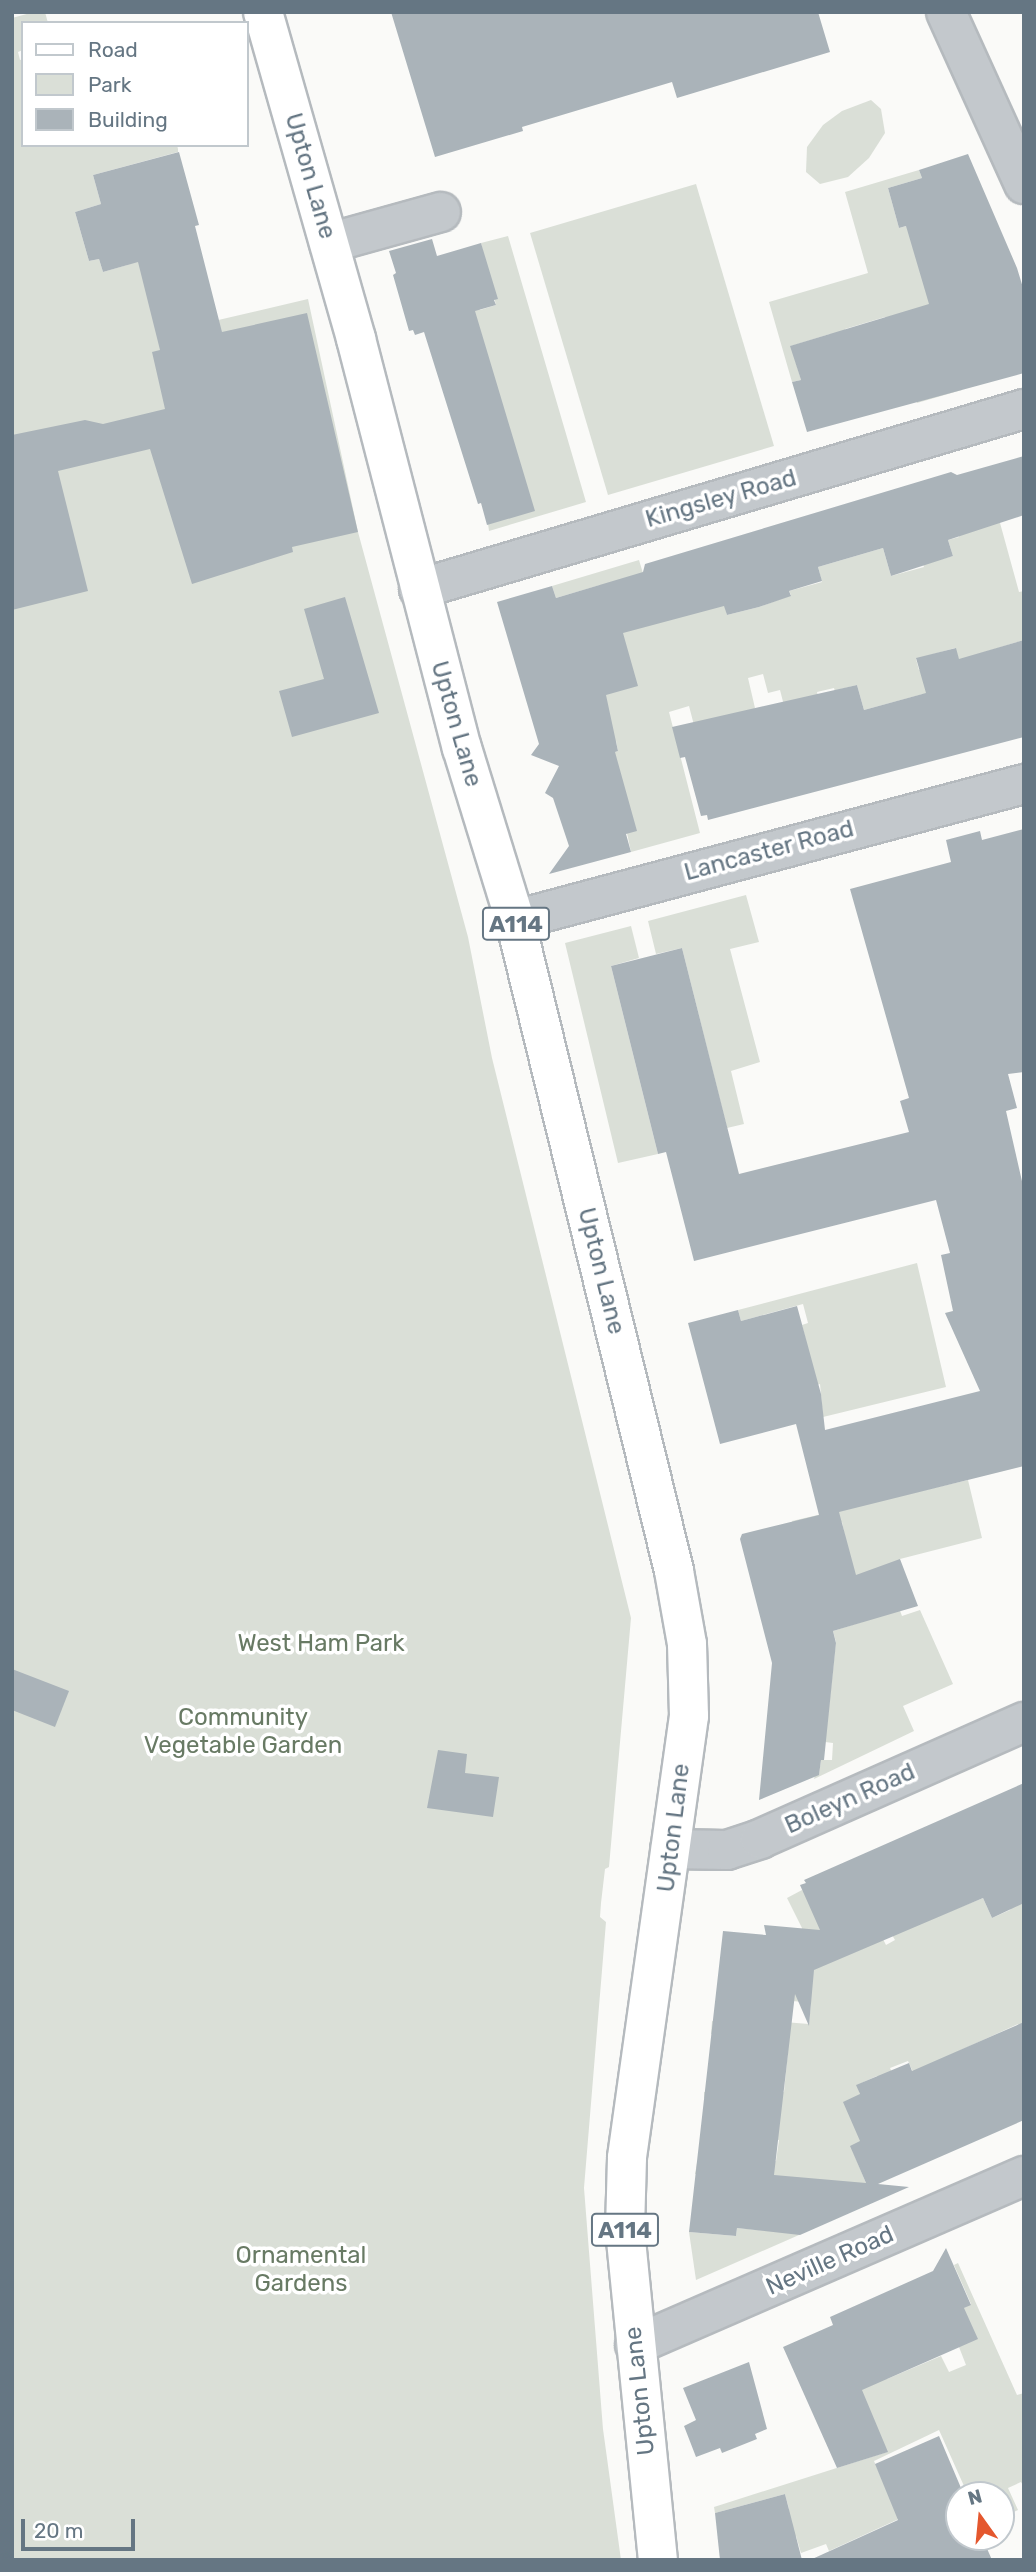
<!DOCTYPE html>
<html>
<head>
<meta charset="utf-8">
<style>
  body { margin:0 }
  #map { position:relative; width:1036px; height:2572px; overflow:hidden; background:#fafaf8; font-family:Rubik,sans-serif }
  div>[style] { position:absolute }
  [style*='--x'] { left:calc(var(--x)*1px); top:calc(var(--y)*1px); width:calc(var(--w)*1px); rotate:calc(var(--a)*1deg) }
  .green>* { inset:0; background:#dadfd7 }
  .building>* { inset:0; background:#aab3b9 }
  .roads { filter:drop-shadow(2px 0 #b5babe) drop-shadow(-2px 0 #b5babe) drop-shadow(0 2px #b5babe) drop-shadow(0 -2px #b5babe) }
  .minor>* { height:38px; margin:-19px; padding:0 19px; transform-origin:19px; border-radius:19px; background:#c3c8cc }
  .primary>* { height:38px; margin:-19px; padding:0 19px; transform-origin:19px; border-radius:19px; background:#fff }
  span { translate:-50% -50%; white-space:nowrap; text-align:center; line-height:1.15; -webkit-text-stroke:7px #fff; paint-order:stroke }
  .shield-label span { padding:2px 5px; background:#fff; border:2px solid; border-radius:5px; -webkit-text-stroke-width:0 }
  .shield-label { font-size:23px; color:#657683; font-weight:700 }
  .street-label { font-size:24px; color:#657683 }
  .park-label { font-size:24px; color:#687a64 }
  .frame { position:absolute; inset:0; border:14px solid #657683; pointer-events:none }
  .legend { position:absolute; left:21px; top:21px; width:228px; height:126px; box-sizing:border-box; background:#fff; border:2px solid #c1c8cd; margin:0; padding:9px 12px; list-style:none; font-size:21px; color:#657683 }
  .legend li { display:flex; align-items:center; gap:14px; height:35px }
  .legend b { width:35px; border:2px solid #c1c8cd }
  .north { position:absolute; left:945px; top:2481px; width:70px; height:70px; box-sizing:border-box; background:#fff; border:2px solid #c1c8cd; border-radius:50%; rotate:345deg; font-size:19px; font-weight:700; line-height:28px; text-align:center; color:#657683 }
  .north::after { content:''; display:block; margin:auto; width:24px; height:32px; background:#e4572e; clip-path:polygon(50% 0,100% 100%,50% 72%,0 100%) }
  .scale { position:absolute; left:21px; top:2519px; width:114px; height:32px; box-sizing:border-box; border:4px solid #657683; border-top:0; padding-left:9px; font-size:21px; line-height:24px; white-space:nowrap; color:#657683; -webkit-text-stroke:5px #fff; paint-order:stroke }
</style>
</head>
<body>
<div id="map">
  <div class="green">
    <i style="clip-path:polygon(34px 12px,45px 12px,48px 23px,23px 23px,23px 50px,18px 52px,20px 60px,23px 59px,23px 145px,177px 145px,178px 149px,178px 152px,93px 175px,101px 204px,75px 212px,89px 261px,99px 259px,103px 272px,127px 265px,109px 202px,214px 321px,308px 299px,358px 532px,468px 937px,492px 1058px,631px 1618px,609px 1867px,605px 1869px,601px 1903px,600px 1917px,606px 1922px,584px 2188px,603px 2429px,621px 2560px,12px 2560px,12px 18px)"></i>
    <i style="clip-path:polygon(871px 100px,881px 109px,885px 133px,869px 158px,848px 177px,820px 184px,806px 172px,807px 147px,823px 125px,842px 111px)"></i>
    <i style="clip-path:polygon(919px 170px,922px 178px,888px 188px,899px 228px,939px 217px,949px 344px,962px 390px,917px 403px,885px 317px,845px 329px,855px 363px,830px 334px,791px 346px,801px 380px,792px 382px,769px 302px,868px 273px,845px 192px)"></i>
    <i style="clip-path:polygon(696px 184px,774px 446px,608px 495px,530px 233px)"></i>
    <i style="clip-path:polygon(508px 236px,586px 502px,489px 531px,461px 321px,478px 305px,480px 310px,496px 305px,481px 243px)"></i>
    <i style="clip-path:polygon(997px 512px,1019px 592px,1024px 591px,1024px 640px,959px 660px,955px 648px,916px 659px,919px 670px,923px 670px,944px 747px,923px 694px,864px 710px,857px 685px,841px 689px,855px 769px,834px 688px,817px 692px,824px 719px,790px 729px,780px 690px,768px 693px,763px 674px,748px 678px,755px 708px,701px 752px,689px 706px,669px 712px,700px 833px,631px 852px,610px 753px,618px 751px,616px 741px,598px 745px,600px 585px,556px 598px,552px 586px,639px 560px,655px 613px,724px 603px,727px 615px,759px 607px,791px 595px,789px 591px,822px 582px,818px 567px,883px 548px,891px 576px,924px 567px,923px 564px,953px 556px,948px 540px,959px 537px,955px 524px)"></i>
    <i style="clip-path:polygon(746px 895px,759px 942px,730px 949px,760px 1062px,731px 1071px,744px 1124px,727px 1128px,682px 948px,656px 954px,648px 921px)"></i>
    <i style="clip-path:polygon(631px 926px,639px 958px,611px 966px,658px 1154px,618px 1163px,565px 943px)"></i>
    <i style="clip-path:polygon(917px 1263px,946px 1387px,823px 1417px,820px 1384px,806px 1388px,806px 1341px,802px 1325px,808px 1323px,803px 1304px,741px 1321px,738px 1310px)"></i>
    <i style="clip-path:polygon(968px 1480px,982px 1538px,900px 1559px,894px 1595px,902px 1616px,920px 1610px,953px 1684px,903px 1706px,914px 1731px,814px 1779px,815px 1775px,819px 1774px,821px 1760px,832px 1760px,833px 1743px,825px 1742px,836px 1642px,833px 1631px,862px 1622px,842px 1522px,796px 1534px,792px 1521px)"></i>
    <i style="clip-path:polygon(1024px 1878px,1024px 2035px,1018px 2024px,913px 2072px,908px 2061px,890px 2068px,912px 2118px,898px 2124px,877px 2076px,857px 2085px,860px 2094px,861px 2142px,851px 2147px,866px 2183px,793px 2210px,799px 2235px,696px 2280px,689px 2232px,736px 2236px,737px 2228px,768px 2231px,740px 2180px,695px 2174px,697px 2163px,741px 2168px,776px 2161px,779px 2140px,753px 2137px,754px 2103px,704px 2098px,704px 2092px,754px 2097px,784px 2092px,788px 2051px,756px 2039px,711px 2034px,712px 2021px,757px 2027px,759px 2020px,809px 2024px,811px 2003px,793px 2001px,802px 1928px,787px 1898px,802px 1890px,883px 1939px,886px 1945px,895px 1940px,892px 1935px,983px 1898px,992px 1918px,1010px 1910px)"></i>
    <i style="clip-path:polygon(958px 2263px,1017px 2395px,1024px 2393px,1024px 2487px,1021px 2482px,1008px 2488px,1018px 2510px,1003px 2517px,1001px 2495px,968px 2495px,939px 2430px,874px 2461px,886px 2489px,914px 2512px,829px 2551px,826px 2544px,801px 2553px,796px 2536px,777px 2541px,789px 2509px,785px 2494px,715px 2513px,714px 2507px,887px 2452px,848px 2359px,887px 2379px,941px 2356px,949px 2372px,966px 2365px,959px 2347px,964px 2308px,971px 2304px,954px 2265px)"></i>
  </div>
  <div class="building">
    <i style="clip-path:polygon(391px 12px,818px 12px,830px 52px,677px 98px,672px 82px,522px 127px,523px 131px,435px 157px)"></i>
    <i style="clip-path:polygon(179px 152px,199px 225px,195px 226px,222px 332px,307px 313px,358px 532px,292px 547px,293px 552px,192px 584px,150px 449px,58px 471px,88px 591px,12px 610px,12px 435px,85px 420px,103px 424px,165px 409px,152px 352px,160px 350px,138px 262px,103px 272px,99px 259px,89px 261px,75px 212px,101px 204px,93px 175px)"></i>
    <i style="clip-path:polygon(968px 154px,1017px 268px,1024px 291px,1024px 373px,807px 432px,792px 382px,801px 380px,790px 346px,929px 304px,906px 226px,899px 228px,888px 188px,922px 178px,919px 170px)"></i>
    <i style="clip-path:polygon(432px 239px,437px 256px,481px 243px,498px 299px,494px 300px,496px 305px,475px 311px,535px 511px,487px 525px,481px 503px,478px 504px,424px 332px,415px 335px,413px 330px,409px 331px,393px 275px,396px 273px,389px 251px)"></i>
    <i style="clip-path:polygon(1024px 456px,1024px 515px,948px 540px,953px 556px,891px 576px,883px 548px,818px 567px,822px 581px,789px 591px,791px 596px,759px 607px,727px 615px,724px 606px,623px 633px,638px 686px,606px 695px,618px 751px,615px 752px,637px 831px,626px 834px,631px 852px,549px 874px,569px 846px,553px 798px,545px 793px,559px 766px,531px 755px,539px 744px,497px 602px,552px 586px,556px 598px,643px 572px,645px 564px,951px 472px,957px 475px)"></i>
    <i style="clip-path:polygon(345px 597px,379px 713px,292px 737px,279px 691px,324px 679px,304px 609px)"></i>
    <i style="clip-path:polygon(1024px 640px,1024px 737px,708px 820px,707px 815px,701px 816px,685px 757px,680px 758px,672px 727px,857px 685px,864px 710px,926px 693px,916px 658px,956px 648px,959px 659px)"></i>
    <i style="clip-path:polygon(1024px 829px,1024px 1072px,1008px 1074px,1017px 1108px,1006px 1111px,1024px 1190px,1024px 1466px,839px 1512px,856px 1575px,900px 1559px,918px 1606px,833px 1631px,836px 1643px,824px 1760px,821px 1760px,819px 1775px,759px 1800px,772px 1663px,740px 1539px,742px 1534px,819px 1515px,796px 1424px,720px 1444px,688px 1323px,738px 1310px,741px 1321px,797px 1306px,821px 1394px,825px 1430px,980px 1391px,945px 1313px,953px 1311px,941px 1255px,950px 1253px,936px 1200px,694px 1261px,666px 1152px,658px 1154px,611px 966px,682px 948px,739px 1174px,909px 1132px,900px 1101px,909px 1098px,850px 889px,951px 862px,946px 840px,980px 831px,982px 840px)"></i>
    <i style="clip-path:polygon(12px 1669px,69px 1691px,55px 1727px,12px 1710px)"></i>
    <i style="clip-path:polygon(438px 1750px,467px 1754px,465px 1773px,499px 1777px,493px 1817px,427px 1808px)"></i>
    <i style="clip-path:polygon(1024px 1783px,1024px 1903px,992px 1918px,983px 1898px,814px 1970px,809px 2026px,795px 1994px,774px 2175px,866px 2183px,850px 2146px,860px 2141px,843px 2102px,860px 2094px,856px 2085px,909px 2063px,912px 2071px,1024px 2022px,1024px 2120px,878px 2184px,909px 2187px,800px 2235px,737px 2228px,736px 2236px,689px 2232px,723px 1931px,766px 1935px,764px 1925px,820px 1930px,800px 1885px,806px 1883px,804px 1880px)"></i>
    <i style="clip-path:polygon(946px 2248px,971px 2305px,964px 2308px,978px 2339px,862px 2390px,888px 2452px,837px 2468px,783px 2347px,833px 2325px,830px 2317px,933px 2271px)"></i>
    <i style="clip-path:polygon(749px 2362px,767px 2429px,755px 2434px,757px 2439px,722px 2453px,720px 2448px,696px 2457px,684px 2426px,696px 2420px,683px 2388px)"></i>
    <i style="clip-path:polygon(939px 2436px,964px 2495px,959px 2495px,959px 2537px,982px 2537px,992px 2560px,810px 2560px,898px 2520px,875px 2464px)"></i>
    <i style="clip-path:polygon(785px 2494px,802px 2560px,720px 2560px,715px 2513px)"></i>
  </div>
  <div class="roads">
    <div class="minor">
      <i style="--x:946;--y:12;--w:189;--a:65.6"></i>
      <i style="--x:329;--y:243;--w:116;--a:-15.5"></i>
      <i style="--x:419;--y:589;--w:631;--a:-16.57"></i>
      <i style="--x:515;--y:920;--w:527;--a:-14.96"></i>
      <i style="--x:670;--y:1849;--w:57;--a:1"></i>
      <i style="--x:727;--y:1850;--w:35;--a:-18"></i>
      <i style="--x:760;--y:1839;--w:289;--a:-23.9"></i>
      <i style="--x:635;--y:2345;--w:424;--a:-23.5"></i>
    </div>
    <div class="primary">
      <i style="--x:263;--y:12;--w:340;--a:74.1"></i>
      <i style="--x:356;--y:339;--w:423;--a:75.5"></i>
      <i style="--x:462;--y:748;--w:180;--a:72.9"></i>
      <i style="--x:515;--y:920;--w:670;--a:76.27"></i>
      <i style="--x:674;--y:1571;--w:74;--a:79.9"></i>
      <i style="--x:687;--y:1644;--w:72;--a:88.4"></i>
      <i style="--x:689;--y:1716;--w:446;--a:98"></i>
      <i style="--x:627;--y:2158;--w:72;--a:91.6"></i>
      <i style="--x:625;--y:2230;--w:332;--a:84.3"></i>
    </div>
  </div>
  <div class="shield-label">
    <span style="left:516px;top:924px">A114</span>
    <span style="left:625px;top:2230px">A114</span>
  </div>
  <div class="street-label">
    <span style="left:310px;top:176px;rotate:74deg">Upton Lane</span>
    <span style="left:721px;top:499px;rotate:-16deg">Kingsley Road</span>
    <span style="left:456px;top:724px;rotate:74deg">Upton Lane</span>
    <span style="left:769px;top:851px;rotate:-15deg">Lancaster Road</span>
    <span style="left:601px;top:1271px;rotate:76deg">Upton Lane</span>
    <span style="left:850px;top:1799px;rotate:-24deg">Boleyn Road</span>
    <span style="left:674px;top:1828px;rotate:-83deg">Upton Lane</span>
    <span style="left:830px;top:2261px;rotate:-24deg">Neville Road</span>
    <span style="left:640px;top:2391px;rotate:-96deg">Upton Lane</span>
  </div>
  <div class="park-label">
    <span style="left:321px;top:1644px">West Ham Park</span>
    <span style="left:243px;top:1732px">Community<br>Vegetable Garden</span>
    <span style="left:301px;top:2270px">Ornamental<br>Gardens</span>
  </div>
  <div class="frame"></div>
  <ul class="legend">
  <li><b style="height:9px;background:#fff"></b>Road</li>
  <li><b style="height:19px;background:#dadfd7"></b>Park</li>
  <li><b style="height:19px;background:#aab3b9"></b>Building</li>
  </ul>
  <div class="north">N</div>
  <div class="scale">20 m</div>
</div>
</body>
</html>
